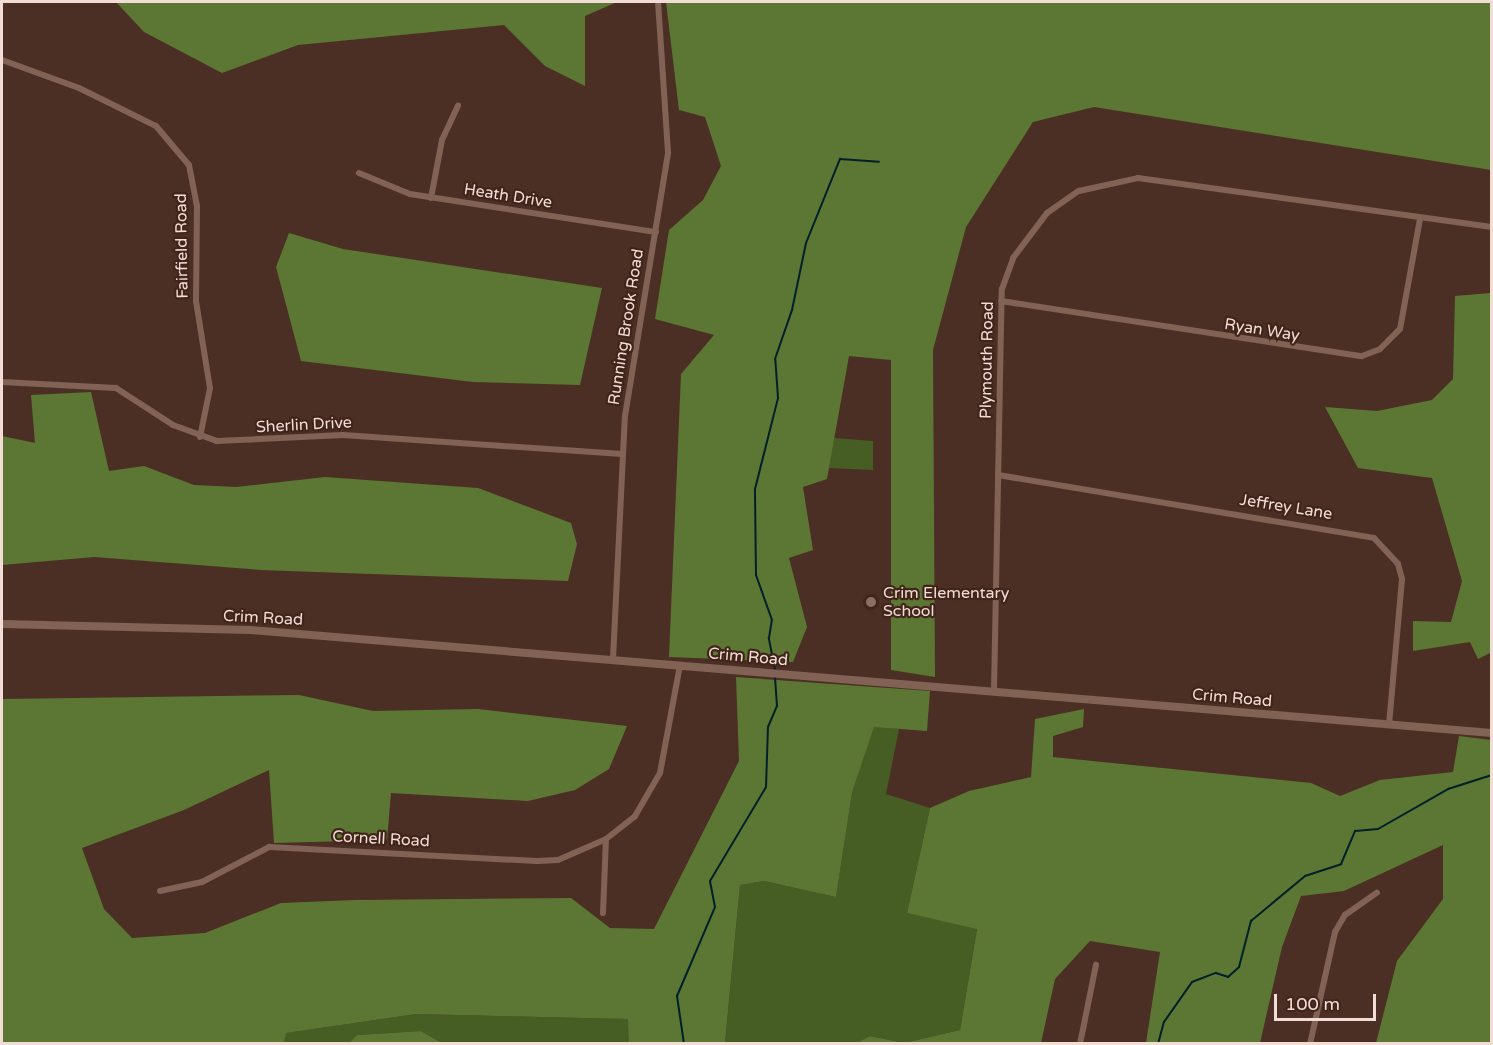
<!DOCTYPE html>
<html>
<head>
<meta charset="utf-8">
<style>
  body { margin:0 }
  #map { position:relative; width:1493px; height:1045px; overflow:hidden; background:#4c2f24; font-family:"Varela Round",sans-serif }
  div>[style] { position:absolute }
  [style*='--x'] { left:calc(var(--x)*1px); top:calc(var(--y)*1px); width:calc(var(--w)*1px); rotate:calc(var(--a)*1deg) }
  .green>* { inset:0; background:#465d24 }
  .forest>* { inset:0; background:#5b7733 }
  .stream>* { height:2px; margin:-1px; padding:0 1px; transform-origin:1px; border-radius:1px; background:#02202a }
  .minor>* { height:6px; margin:-3px; padding:0 3px; transform-origin:3px; border-radius:3px; background:#836256 }
  .tertiary>* { height:8px; margin:-4px; padding:0 4px; transform-origin:4px; border-radius:4px; background:#836256 }
  .dots>* { width:16px; height:16px; translate:-50% -50%; box-sizing:border-box; border:3px solid #41241a; border-radius:50% }
  span { translate:-50% -50%; white-space:nowrap; text-align:center; line-height:1.15; -webkit-text-stroke:4.5px #41241a; paint-order:stroke }
  .street-label { font-size:16px; color:#f1ddd6 }
  .poi-label { font-size:16px; color:#f1ddd6 }
  .left { translate:0 -50%; text-align:left }
  .frame { position:absolute; inset:0; border:3px solid #f1ddd6; pointer-events:none }
  .scale { position:absolute; left:1274px; top:994px; width:102px; height:27px; box-sizing:border-box; border:3px solid #f1ddd6; border-top:0; padding-left:8px; font-size:18px; line-height:21px; white-space:nowrap; color:#f1ddd6; -webkit-text-stroke:4px #41241a; paint-order:stroke }
</style>
</head>
<body>
<div id="map">
  <div class="green">
    <i style="clip-path:polygon(834px 438px,873px 441px,873px 470px,829px 468px)"></i>
    <i style="clip-path:polygon(874px 726px,899px 729px,886px 794px,930px 808px,907px 913px,977px 928px,960px 1030px,904px 1043px,870px 1036px,857px 1044px,725px 1044px,740px 885px,764px 881px,836px 897px,852px 793px)"></i>
    <i style="clip-path:polygon(416px 1014px,629px 1019px,629px 1043px,442px 1043px,421px 1031px,357px 1035px,349px 1043px,284px 1044px,285px 1033px)"></i>
  </div>
  <div class="forest">
    <i style="clip-path:polygon(116px 2px,617px 2px,585px 16px,585px 86px,545px 66px,504px 25px,298px 45px,222px 73px,144px 32px)"></i>
    <i style="clip-path:polygon(666px 2px,1491px 2px,1491px 170px,1094px 107px,1033px 122px,966px 227px,933px 350px,935px 677px,891px 670px,891px 360px,849px 356px,827px 479px,803px 487px,813px 550px,789px 558px,807px 627px,793px 662px,669px 657px,681px 374px,714px 335px,655px 319px,669px 230px,703px 200px,721px 166px,705px 117px,679px 110px)"></i>
    <i style="clip-path:polygon(289px 233px,343px 249px,602px 288px,580px 385px,473px 382px,301px 361px,276px 267px)"></i>
    <i style="clip-path:polygon(1491px 293px,1492px 652px,1478px 659px,1470px 642px,1413px 651px,1413px 621px,1451px 622px,1462px 581px,1432px 478px,1358px 468px,1325px 407px,1377px 411px,1432px 400px,1453px 379px,1455px 296px)"></i>
    <i style="clip-path:polygon(91px 392px,109px 471px,144px 466px,194px 485px,236px 487px,325px 477px,478px 488px,571px 523px,577px 544px,568px 581px,261px 570px,94px 557px,2px 565px,2px 436px,35px 443px,31px 395px)"></i>
    <i style="clip-path:polygon(736px 677px,930px 691px,927px 731px,874px 727px,852px 793px,836px 897px,764px 881px,740px 885px,725px 1043px,629px 1043px,628px 1019px,416px 1014px,286px 1033px,284px 1043px,2px 1043px,2px 699px,299px 695px,373px 711px,478px 709px,627px 726px,609px 769px,575px 790px,528px 801px,391px 793px,387px 840px,274px 843px,269px 770px,184px 810px,82px 848px,104px 909px,132px 938px,205px 933px,281px 903px,355px 900px,571px 898px,610px 928px,654px 929px,739px 761px)"></i>
    <i style="clip-path:polygon(1084px 709px,1083px 727px,1053px 736px,1053px 757px,1311px 783px,1340px 796px,1380px 780px,1453px 772px,1459px 736px,1491px 740px,1490px 1043px,1376px 1043px,1397px 961px,1443px 899px,1443px 845px,1344px 891px,1301px 896px,1282px 947px,1260px 1043px,1146px 1043px,1160px 952px,1090px 941px,1055px 979px,1041px 1043px,857px 1043px,870px 1036px,904px 1043px,960px 1030px,977px 929px,907px 913px,930px 808px,969px 791px,1031px 777px,1035px 719px)"></i>
    <i style="clip-path:polygon(421px 1031px,442px 1043px,349px 1043px,357px 1035px)"></i>
  </div>
  <div class="stream">
    <i style="--x:775;--y:670;--w:33;--a:-101"></i>
    <i style="--x:769;--y:638;--w:18;--a:-81"></i>
    <i style="--x:772;--y:620;--w:48;--a:-109.6"></i>
    <i style="--x:756;--y:575;--w:86;--a:-90.7"></i>
    <i style="--x:755;--y:489;--w:94;--a:-75.8"></i>
    <i style="--x:778;--y:398;--w:39;--a:-94"></i>
    <i style="--x:775;--y:359;--w:52;--a:-70.9"></i>
    <i style="--x:792;--y:310;--w:68;--a:-78.2"></i>
    <i style="--x:806;--y:243;--w:91;--a:-68"></i>
    <i style="--x:840;--y:159;--w:39;--a:4"></i>
    <i style="--x:684;--y:1044;--w:49;--a:-98.3"></i>
    <i style="--x:677;--y:996;--w:97;--a:-66.9"></i>
    <i style="--x:715;--y:907;--w:26;--a:-101"></i>
    <i style="--x:710;--y:881;--w:109;--a:-59.2"></i>
    <i style="--x:766;--y:787;--w:60;--a:-88.1"></i>
    <i style="--x:768;--y:727;--w:23;--a:-67"></i>
    <i style="--x:777;--y:706;--w:30;--a:-94"></i>
    <i style="--x:1158;--y:1044;--w:23;--a:-75"></i>
    <i style="--x:1164;--y:1022;--w:49;--a:-55"></i>
    <i style="--x:1192;--y:982;--w:26;--a:-21"></i>
    <i style="--x:1216;--y:973;--w:13;--a:18"></i>
    <i style="--x:1228;--y:977;--w:15;--a:-42"></i>
    <i style="--x:1239;--y:967;--w:48;--a:-75.4"></i>
    <i style="--x:1251;--y:921;--w:70;--a:-39.8"></i>
    <i style="--x:1305;--y:876;--w:38;--a:-18"></i>
    <i style="--x:1341;--y:864;--w:36;--a:-67"></i>
    <i style="--x:1355;--y:831;--w:23;--a:-5"></i>
    <i style="--x:1378;--y:829;--w:81;--a:-29.7"></i>
    <i style="--x:1448;--y:789;--w:46;--a:-17.7"></i>
  </div>
  <div class="minor">
    <i style="--x:2;--y:60;--w:82;--a:20"></i>
    <i style="--x:79;--y:88;--w:86;--a:26.3"></i>
    <i style="--x:156;--y:126;--w:51;--a:49.8"></i>
    <i style="--x:189;--y:165;--w:42;--a:79"></i>
    <i style="--x:197;--y:206;--w:95;--a:90.6"></i>
    <i style="--x:196;--y:301;--w:88;--a:80.9"></i>
    <i style="--x:210;--y:388;--w:50;--a:101.5"></i>
    <i style="--x:359;--y:173;--w:55;--a:22.4"></i>
    <i style="--x:410;--y:194;--w:249;--a:8.8"></i>
    <i style="--x:431;--y:198;--w:59;--a:-79.3"></i>
    <i style="--x:442;--y:140;--w:38;--a:-65"></i>
    <i style="--x:1001;--y:301;--w:365;--a:8.7"></i>
    <i style="--x:1362;--y:356;--w:19;--a:-21"></i>
    <i style="--x:1380;--y:349;--w:28;--a:-45"></i>
    <i style="--x:1400;--y:329;--w:112;--a:-79.7"></i>
    <i style="--x:2;--y:382;--w:114;--a:3"></i>
    <i style="--x:116;--y:388;--w:68;--a:33"></i>
    <i style="--x:173;--y:425;--w:47;--a:20"></i>
    <i style="--x:217;--y:441;--w:126;--a:-2.7"></i>
    <i style="--x:343;--y:435;--w:280;--a:3.9"></i>
    <i style="--x:998;--y:475;--w:381;--a:9.5"></i>
    <i style="--x:1374;--y:538;--w:35;--a:47"></i>
    <i style="--x:1398;--y:564;--w:16;--a:75"></i>
    <i style="--x:1402;--y:579;--w:146;--a:95.1"></i>
    <i style="--x:613;--y:659;--w:243;--a:-87.2"></i>
    <i style="--x:625;--y:416;--w:267;--a:-80.7"></i>
    <i style="--x:668;--y:152;--w:150;--a:-93.8"></i>
    <i style="--x:994;--y:691;--w:402;--a:-88.9"></i>
    <i style="--x:1002;--y:289;--w:33;--a:-70"></i>
    <i style="--x:1013;--y:258;--w:56;--a:-52.9"></i>
    <i style="--x:1047;--y:213;--w:39;--a:-35"></i>
    <i style="--x:1079;--y:191;--w:60;--a:-12.4"></i>
    <i style="--x:1138;--y:178;--w:357;--a:7.9"></i>
    <i style="--x:160;--y:891;--w:43;--a:-12.1"></i>
    <i style="--x:202;--y:882;--w:76;--a:-27.6"></i>
    <i style="--x:269;--y:847;--w:268;--a:3"></i>
    <i style="--x:537;--y:861;--w:21;--a:-3"></i>
    <i style="--x:558;--y:860;--w:52;--a:-23.6"></i>
    <i style="--x:603;--y:913;--w:74;--a:-87.7"></i>
    <i style="--x:606;--y:839;--w:37;--a:-38"></i>
    <i style="--x:635;--y:816;--w:50;--a:-59.8"></i>
    <i style="--x:660;--y:773;--w:110;--a:-79.5"></i>
    <i style="--x:1080;--y:1044;--w:81;--a:-78.6"></i>
    <i style="--x:1310;--y:1044;--w:115;--a:-77.4"></i>
    <i style="--x:1335;--y:932;--w:20;--a:-60"></i>
    <i style="--x:1345;--y:915;--w:39;--a:-35"></i>
  </div>
  <div class="tertiary">
    <i style="--x:2;--y:624;--w:248;--a:1.4"></i>
    <i style="--x:250;--y:630;--w:1246;--a:4.74"></i>
  </div>
  <div class="dots">
    <i style="left:871px;top:602px;background:#8d6e63"></i>
  </div>
  <div class="street-label">
    <span style="left:508px;top:196px;rotate:9deg">Heath Drive</span>
    <span style="left:182px;top:246px;rotate:-91deg">Fairfield Road</span>
    <span style="left:626px;top:327px;rotate:-81deg">Running Brook Road</span>
    <span style="left:1262px;top:330px;rotate:9deg">Ryan Way</span>
    <span style="left:987px;top:360px;rotate:-89deg">Plymouth Road</span>
    <span style="left:304px;top:425px;rotate:-3deg">Sherlin Drive</span>
    <span style="left:1286px;top:507px;rotate:9deg">Jeffrey Lane</span>
    <span style="left:263px;top:618px;rotate:3deg">Crim Road</span>
    <span style="left:748px;top:657px;rotate:5deg">Crim Road</span>
    <span style="left:1232px;top:698px;rotate:5deg">Crim Road</span>
    <span style="left:381px;top:839px;rotate:3deg">Cornell Road</span>
  </div>
  <div class="poi-label">
    <span class="left" style="left:883px;top:602px">Crim Elementary<br>School</span>
  </div>
  <div class="frame"></div>
  <div class="scale">100 m</div>
</div>
</body>
</html>
